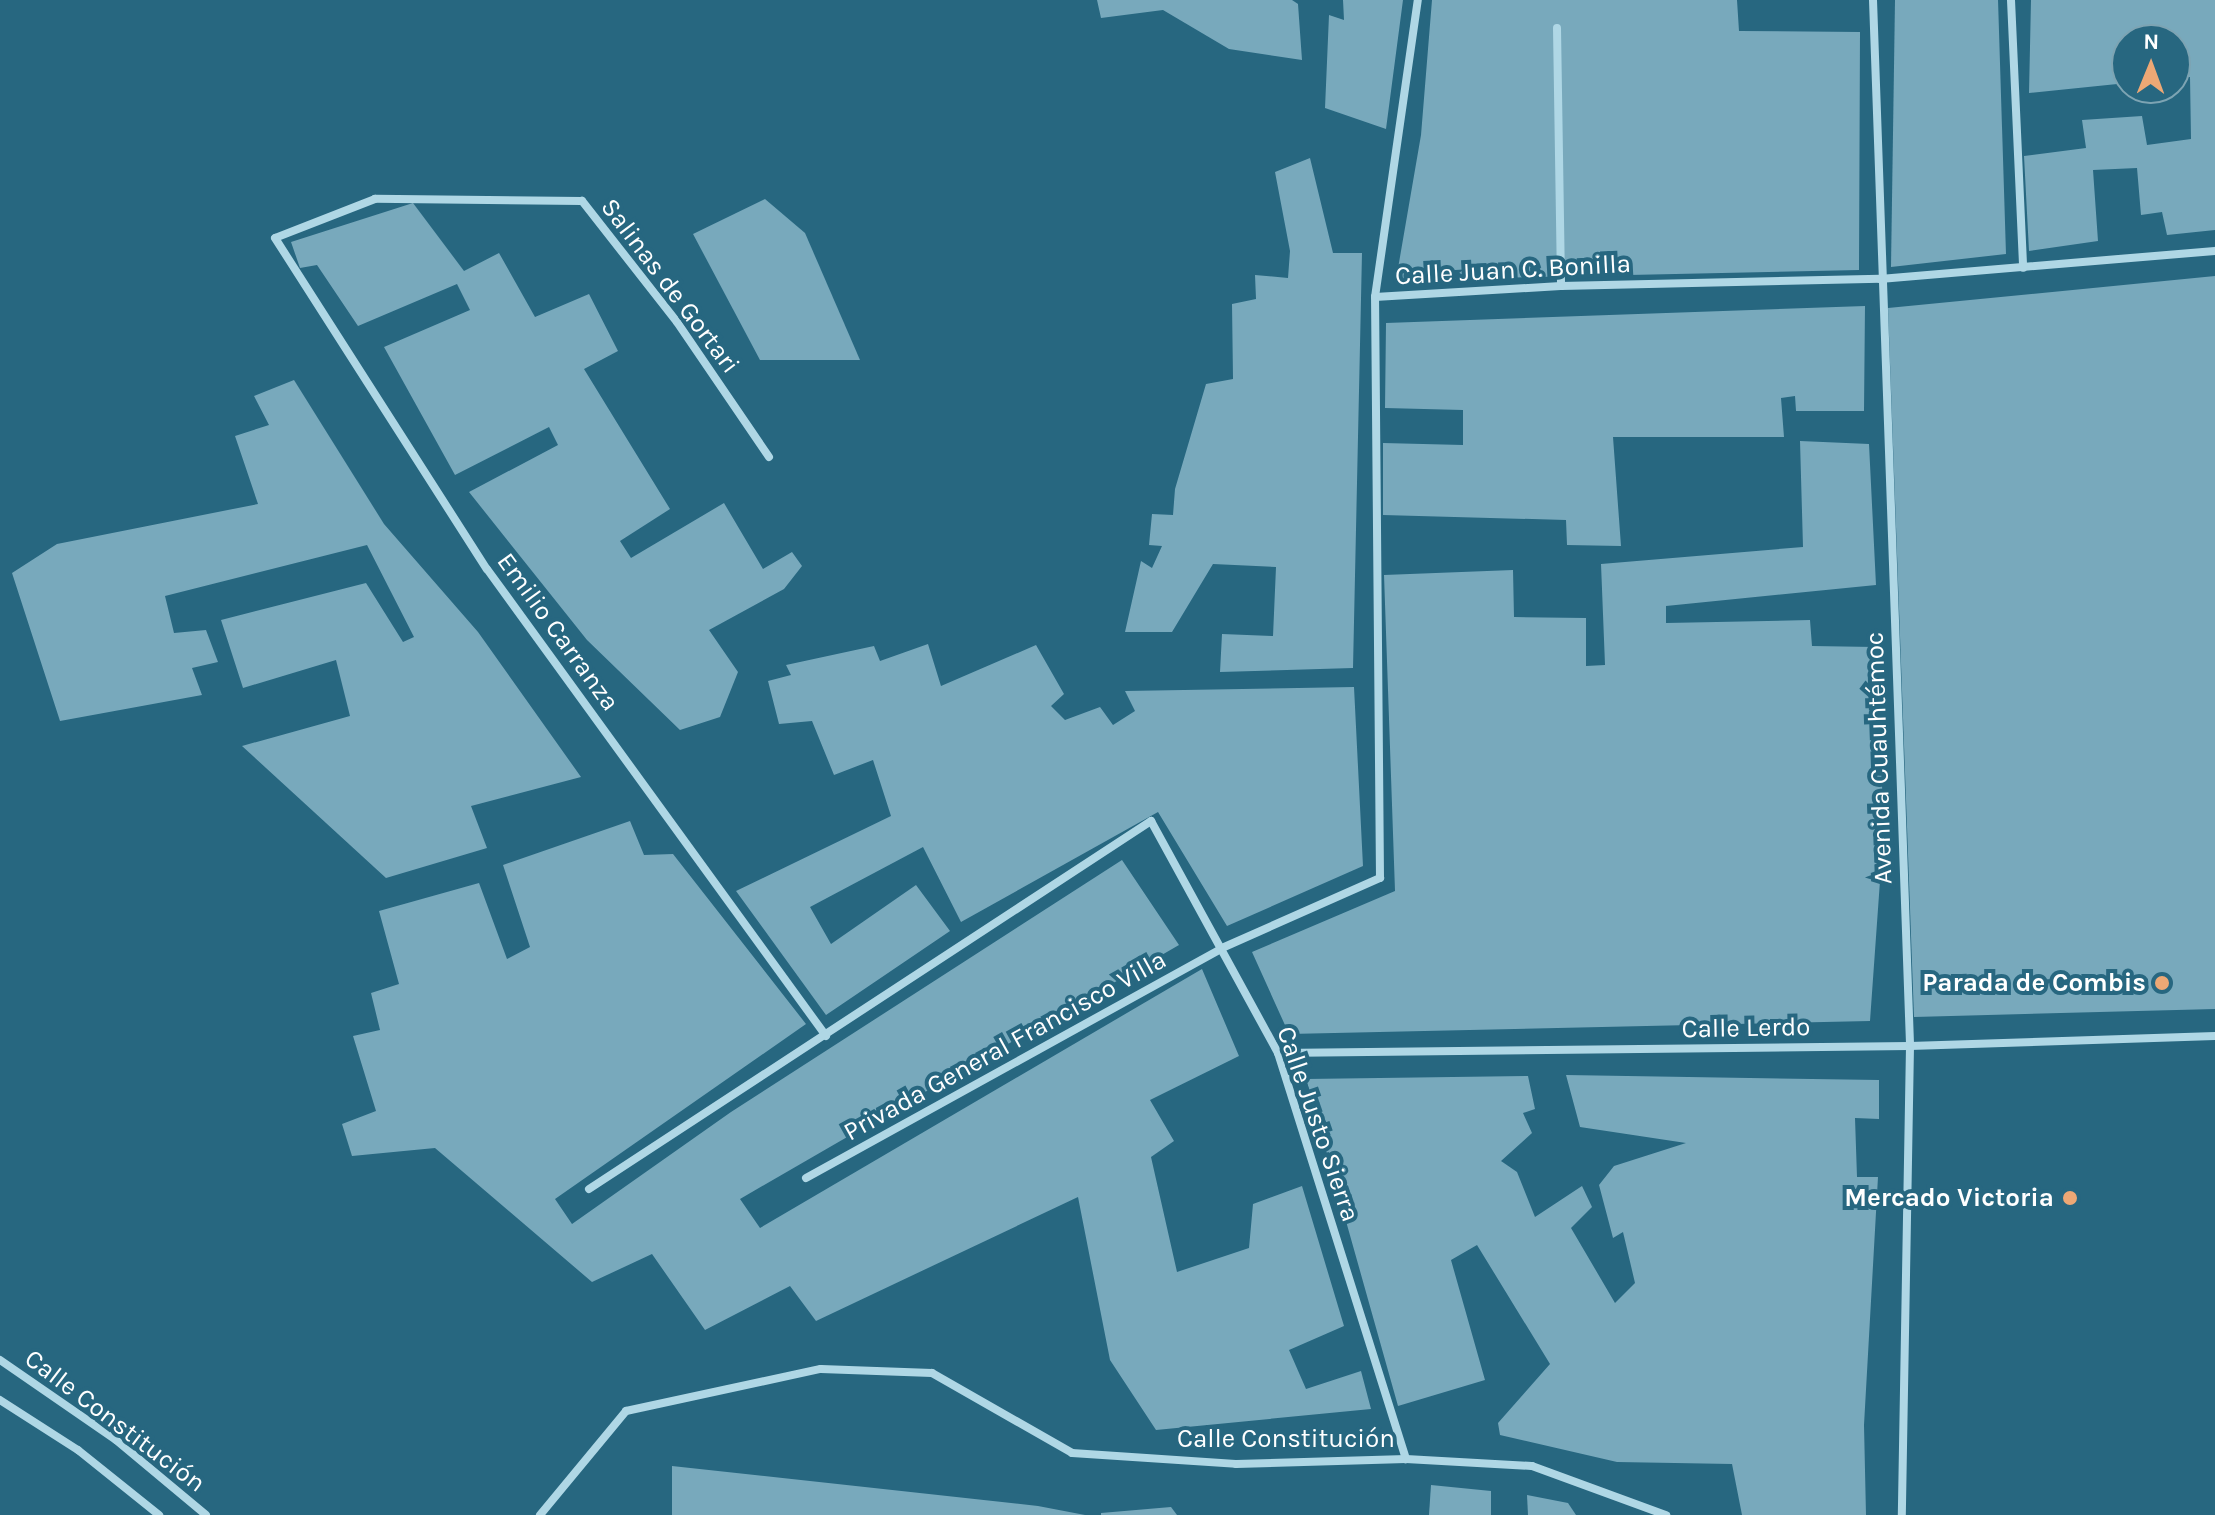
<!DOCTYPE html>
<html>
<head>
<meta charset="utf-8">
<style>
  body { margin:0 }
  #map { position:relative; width:2215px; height:1515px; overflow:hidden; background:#276780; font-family:Karla,sans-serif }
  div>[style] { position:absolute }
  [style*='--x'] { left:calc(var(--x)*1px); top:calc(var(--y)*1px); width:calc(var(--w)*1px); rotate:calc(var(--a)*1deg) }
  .building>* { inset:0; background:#78a9bc }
  .minor>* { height:8px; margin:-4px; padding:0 4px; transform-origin:4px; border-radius:4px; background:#afd7e5 }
  .dots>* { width:22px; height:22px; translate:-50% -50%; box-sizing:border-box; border:4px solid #276780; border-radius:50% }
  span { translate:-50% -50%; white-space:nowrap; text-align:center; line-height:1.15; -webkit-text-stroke:8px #276780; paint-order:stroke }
  .street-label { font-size:26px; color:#fff }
  .poi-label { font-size:26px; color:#fff; font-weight:700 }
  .right { translate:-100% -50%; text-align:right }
  .north { position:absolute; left:2111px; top:24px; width:80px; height:80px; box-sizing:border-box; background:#276780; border:2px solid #7da4b3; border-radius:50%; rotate:1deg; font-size:22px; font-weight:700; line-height:32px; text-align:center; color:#fff }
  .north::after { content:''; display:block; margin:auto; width:28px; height:36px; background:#eda875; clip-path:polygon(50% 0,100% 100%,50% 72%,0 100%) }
</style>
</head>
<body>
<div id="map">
  <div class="building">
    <i style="clip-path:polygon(1097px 0,1292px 0,1298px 4px,1302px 60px,1229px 49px,1163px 10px,1101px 18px)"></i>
    <i style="clip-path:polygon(1343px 0,1403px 0,1386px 129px,1325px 108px,1329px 15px,1344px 20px)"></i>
    <i style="clip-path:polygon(1432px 0,1737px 0,1739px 31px,1860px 32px,1859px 270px,1396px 280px,1421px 135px)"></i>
    <i style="clip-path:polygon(1895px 0,1998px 0,2006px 254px,1891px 267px)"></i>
    <i style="clip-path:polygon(2031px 0,2215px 0,2215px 230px,2167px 235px,2162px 212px,2141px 215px,2137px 168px,2093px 170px,2098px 241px,2029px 251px,2024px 156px,2086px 148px,2082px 120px,2142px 116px,2147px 145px,2191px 139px,2190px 77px,2175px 78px,2175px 40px,2127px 40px,2127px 83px,2029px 93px)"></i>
    <i style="clip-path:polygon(1310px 158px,1333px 253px,1362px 253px,1353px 668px,1220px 672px,1222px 634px,1273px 636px,1276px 567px,1213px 564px,1172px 632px,1125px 632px,1141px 561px,1152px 568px,1162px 546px,1149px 545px,1152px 514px,1173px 515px,1175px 489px,1206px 384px,1233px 379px,1232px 304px,1256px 299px,1255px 275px,1288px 278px,1290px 251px,1275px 172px)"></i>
    <i style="clip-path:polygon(765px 199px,805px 233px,860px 360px,760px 360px,693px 234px)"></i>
    <i style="clip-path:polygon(413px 203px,464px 271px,499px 253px,535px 317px,589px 294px,618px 351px,584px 369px,670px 509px,620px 541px,631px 558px,724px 503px,763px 569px,792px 552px,802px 566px,784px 589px,709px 630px,738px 672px,720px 717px,680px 730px,587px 640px,469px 492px,558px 445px,549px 427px,455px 475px,384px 347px,470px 310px,457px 284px,358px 326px,317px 265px,300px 268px,291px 242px)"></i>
    <i style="clip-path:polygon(2215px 276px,2215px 1009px,1914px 1017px,1888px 308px)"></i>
    <i style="clip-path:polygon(1865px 306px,1864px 411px,1796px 411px,1795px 396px,1781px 398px,1784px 437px,1613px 437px,1621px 546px,1567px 545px,1566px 520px,1383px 515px,1383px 443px,1463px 445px,1463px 410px,1385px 408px,1386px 323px)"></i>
    <i style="clip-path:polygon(294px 380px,384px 524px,478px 632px,581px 777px,471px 806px,487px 848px,386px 878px,242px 746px,350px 716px,336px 660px,243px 688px,221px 620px,366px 583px,403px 642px,414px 637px,367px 545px,165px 596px,174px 633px,206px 630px,218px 662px,192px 668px,202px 695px,60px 721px,12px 573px,57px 544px,258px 504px,235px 436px,269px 425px,254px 396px)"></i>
    <i style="clip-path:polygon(1800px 441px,1869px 444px,1876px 585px,1666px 606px,1666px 623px,1810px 620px,1812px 646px,1875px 647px,1884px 825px,1870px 1021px,1289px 1034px,1252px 952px,1395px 891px,1384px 575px,1513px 570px,1514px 617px,1586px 618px,1586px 666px,1605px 665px,1601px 564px,1803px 547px)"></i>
    <i style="clip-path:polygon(928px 644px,941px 686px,1036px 645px,1064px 694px,1051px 706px,1065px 720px,1100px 707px,1113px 725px,1135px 711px,1125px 691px,1354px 687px,1363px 866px,1227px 926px,1158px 812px,961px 922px,923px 847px,810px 907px,831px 944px,916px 885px,950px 931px,826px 1015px,736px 891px,891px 816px,873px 760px,834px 775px,812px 721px,779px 724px,768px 681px,791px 675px,786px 665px,874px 646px,880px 661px)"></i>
    <i style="clip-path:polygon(630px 821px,644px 855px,673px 854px,806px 1024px,555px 1199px,572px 1224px,731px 1112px,1122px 860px,1179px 945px,740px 1199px,760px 1228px,1202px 969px,1239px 1056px,1150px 1100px,1174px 1141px,1151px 1157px,1177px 1272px,1249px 1248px,1253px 1204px,1302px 1186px,1344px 1326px,1289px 1350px,1306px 1389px,1361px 1371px,1371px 1409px,1156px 1430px,1110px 1360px,1078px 1197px,816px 1321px,790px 1286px,705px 1330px,652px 1254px,592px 1282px,435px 1148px,352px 1156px,342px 1124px,376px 1111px,353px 1036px,380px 1030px,371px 993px,399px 984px,379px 911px,479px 883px,507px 959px,530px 947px,503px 865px)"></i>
    <i style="clip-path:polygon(1566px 1075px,1879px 1080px,1879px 1119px,1855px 1118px,1857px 1177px,1878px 1177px,1864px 1425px,1866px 1515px,1742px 1515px,1732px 1464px,1617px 1462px,1500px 1435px,1498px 1423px,1550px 1364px,1477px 1245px,1451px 1260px,1485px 1380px,1398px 1406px,1306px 1079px,1528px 1076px,1535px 1109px,1523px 1113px,1532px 1133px,1501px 1161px,1517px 1172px,1535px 1217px,1582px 1186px,1592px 1207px,1571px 1228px,1615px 1303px,1635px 1283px,1623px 1232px,1613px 1238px,1599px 1185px,1614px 1166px,1686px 1143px,1580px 1127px)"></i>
    <i style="clip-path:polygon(672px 1466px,1038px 1506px,1085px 1515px,672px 1515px)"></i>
    <i style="clip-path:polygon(1431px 1485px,1491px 1491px,1491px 1515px,1429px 1515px)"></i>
    <i style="clip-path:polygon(1527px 1495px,1568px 1503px,1576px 1515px,1528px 1515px)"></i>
    <i style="clip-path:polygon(1171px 1507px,1177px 1515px,1101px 1515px,1101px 1513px)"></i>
  </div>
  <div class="minor">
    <i style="--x:1873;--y:0;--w:1047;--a:87.97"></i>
    <i style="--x:1910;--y:1046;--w:469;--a:91"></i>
    <i style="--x:2011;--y:0;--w:268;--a:87.4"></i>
    <i style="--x:1557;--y:28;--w:258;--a:89.1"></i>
    <i style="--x:1375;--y:297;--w:186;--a:-3.4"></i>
    <i style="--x:1561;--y:286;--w:319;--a:-1.3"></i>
    <i style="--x:1880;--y:279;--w:336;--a:-4.8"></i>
    <i style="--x:769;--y:457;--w:163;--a:-124.3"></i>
    <i style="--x:677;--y:322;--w:154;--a:-128.1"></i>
    <i style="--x:582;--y:201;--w:207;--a:-179.4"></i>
    <i style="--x:375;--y:199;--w:107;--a:158.7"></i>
    <i style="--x:275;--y:238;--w:393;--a:57.4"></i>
    <i style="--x:487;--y:569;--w:577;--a:54.02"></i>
    <i style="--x:1278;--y:1053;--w:632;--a:-0.63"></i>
    <i style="--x:1910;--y:1046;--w:305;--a:-1.9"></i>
    <i style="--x:806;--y:1178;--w:475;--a:-28.9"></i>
    <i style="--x:1222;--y:948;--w:173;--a:-23.9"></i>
    <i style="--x:1380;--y:878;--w:581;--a:-90.49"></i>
    <i style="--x:1375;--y:297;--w:300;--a:-81.8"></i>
    <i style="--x:589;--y:1189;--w:672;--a:-33.22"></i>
    <i style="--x:1151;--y:821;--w:264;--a:61.3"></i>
    <i style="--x:1278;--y:1053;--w:426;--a:72.5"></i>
    <i style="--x:0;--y:1360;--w:141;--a:34.6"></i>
    <i style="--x:116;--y:1440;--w:117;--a:39.8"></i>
    <i style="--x:0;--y:1400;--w:93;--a:32.7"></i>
    <i style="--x:78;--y:1450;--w:104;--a:38.7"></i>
    <i style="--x:540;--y:1515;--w:135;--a:-50.4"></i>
    <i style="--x:626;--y:1411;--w:199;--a:-12.2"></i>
    <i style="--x:821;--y:1369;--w:111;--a:2.1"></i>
    <i style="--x:932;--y:1373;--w:161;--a:29.7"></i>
    <i style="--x:1072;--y:1453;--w:164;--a:3.8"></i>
    <i style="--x:1236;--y:1464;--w:170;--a:-1.7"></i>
    <i style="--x:1406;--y:1459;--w:126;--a:3.2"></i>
    <i style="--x:1532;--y:1466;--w:143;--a:20.1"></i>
  </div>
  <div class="dots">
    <i style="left:2162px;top:983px;background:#eda875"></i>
    <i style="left:2070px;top:1198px;background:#eda875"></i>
  </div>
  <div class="street-label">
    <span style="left:1513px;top:270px;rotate:-3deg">Calle Juan C. Bonilla</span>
    <span style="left:670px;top:286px;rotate:53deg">Salinas de Gortari</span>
    <span style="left:558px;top:632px;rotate:54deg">Emilio Carranza</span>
    <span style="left:1879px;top:758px;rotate:-92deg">Avenida Cuauhtémoc</span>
    <span style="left:1746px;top:1028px;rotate:-1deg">Calle Lerdo</span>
    <span style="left:1005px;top:1046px;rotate:-29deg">Privada General Francisco Villa</span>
    <span style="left:1318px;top:1124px;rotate:71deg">Calle Justo Sierra</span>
    <span style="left:115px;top:1421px;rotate:37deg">Calle Constitución</span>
    <span style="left:1286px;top:1439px">Calle Constitución</span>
  </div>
  <div class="poi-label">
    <span class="right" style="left:2146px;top:983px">Parada de Combis</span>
    <span class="right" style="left:2054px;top:1198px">Mercado Victoria</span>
  </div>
  <div class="north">N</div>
</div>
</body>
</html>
